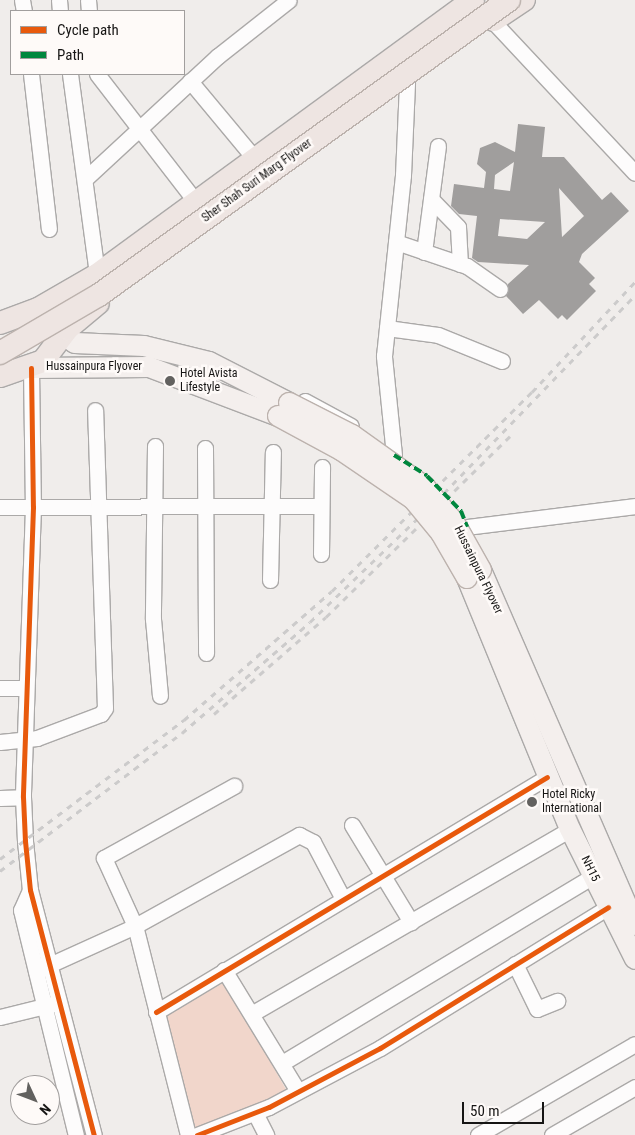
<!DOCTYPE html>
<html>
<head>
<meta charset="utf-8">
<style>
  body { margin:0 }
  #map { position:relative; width:635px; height:1135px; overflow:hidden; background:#f0edeb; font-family:"Roboto Condensed",sans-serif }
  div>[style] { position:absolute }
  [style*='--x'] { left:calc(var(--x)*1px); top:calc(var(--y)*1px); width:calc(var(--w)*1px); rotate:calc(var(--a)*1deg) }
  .green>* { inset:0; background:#f1d6cb }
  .building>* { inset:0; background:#a09e9d }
  .roads { filter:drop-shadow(1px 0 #aba9a8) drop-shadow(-1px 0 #aba9a8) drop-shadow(0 1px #aba9a8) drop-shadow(0 -1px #aba9a8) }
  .minor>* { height:15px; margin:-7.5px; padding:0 7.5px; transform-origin:7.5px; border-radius:7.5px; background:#fdfcfc }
  .major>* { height:20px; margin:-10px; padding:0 10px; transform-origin:10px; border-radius:10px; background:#f4efed }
  .highway>* { height:22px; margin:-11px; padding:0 11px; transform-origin:11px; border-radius:11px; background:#eee5e2 }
  .rail>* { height:3px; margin-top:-1.5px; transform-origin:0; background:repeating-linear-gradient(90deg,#cccbcb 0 6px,transparent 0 12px) }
  .bridges { filter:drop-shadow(1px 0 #bcb2ad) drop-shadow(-1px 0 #bcb2ad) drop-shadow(0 1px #bcb2ad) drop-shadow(0 -1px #bcb2ad) }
  .major-bridge>* { height:20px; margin:-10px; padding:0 10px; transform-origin:10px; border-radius:10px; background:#f4efed }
  .highway-bridge>* { height:22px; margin:-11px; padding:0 11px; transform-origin:11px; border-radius:11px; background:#eee5e2 }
  .quiet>* { height:4px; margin-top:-2px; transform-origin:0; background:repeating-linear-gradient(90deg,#00873e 0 8px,transparent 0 12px) }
  .cycleway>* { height:5px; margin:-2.5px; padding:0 2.5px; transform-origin:2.5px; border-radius:2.5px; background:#e8590c }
  .dots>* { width:14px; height:14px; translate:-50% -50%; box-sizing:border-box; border:2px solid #fefaf8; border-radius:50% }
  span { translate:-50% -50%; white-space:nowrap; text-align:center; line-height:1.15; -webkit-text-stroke:5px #fefaf8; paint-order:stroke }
  .street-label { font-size:12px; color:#161514 }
  .poi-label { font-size:12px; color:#161514 }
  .left { translate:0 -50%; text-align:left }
  .legend { position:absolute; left:10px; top:10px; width:175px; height:65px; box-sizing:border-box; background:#fefaf8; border:1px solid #a19e9d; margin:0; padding:6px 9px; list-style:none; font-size:15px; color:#161514 }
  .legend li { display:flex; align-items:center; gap:10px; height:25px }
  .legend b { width:25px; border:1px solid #a19e9d }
  .north { position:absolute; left:10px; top:1075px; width:50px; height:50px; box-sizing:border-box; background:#fefaf8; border:1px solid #a19e9d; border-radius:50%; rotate:133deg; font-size:14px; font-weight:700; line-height:20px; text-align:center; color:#161514 }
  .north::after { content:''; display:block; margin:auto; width:18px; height:22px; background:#62615f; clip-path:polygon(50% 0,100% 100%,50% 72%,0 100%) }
  .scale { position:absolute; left:462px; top:1102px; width:82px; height:22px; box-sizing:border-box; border:2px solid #161514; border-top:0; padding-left:6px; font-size:15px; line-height:18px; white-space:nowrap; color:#161514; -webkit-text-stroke:4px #fefaf8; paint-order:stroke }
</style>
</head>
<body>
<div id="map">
  <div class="green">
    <i style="clip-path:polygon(225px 982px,288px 1093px,192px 1130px,163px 1017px)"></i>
  </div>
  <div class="building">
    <i style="clip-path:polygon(evenodd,518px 124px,545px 127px,542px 157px,564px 157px,602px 200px,611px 192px,629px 211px,582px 254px,579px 262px,595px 278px,589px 284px,596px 291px,567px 320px,562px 315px,558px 319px,539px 300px,523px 314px,506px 296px,508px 284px,529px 265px,478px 262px,472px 258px,477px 216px,459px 214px,451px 206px,454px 184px,484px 188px,486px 172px,477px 164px,480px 148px,495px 142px,515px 152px,518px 124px,514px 162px,510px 191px,494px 189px,495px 175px,514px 162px,518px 124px,559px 188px,584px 216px,562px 237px,559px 188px,518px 124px,500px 219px,545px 222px,527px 239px,498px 236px,500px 219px)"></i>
  </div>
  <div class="roads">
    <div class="minor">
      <i style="--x:22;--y:0;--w:11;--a:80"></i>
      <i style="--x:59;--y:0;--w:11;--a:85"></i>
      <i style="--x:88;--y:0;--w:11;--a:85"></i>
      <i style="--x:487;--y:15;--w:216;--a:46.9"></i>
      <i style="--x:31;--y:74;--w:156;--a:83.4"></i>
      <i style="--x:70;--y:74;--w:203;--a:82.3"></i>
      <i style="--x:97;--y:74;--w:162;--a:52.3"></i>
      <i style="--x:190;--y:81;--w:102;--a:50.2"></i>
      <i style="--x:85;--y:179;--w:181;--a:-42.8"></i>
      <i style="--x:218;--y:56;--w:90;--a:-38.3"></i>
      <i style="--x:431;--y:199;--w:39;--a:46"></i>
      <i style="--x:458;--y:227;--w:37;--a:87"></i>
      <i style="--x:396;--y:242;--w:75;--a:18.7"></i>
      <i style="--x:467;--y:266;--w:40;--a:34.9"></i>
      <i style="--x:424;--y:252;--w:107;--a:-82.5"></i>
      <i style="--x:387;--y:328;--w:51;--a:7.8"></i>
      <i style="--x:438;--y:335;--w:69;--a:22.1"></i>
      <i style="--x:31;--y:368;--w:139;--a:89.2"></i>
      <i style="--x:33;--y:507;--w:290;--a:92"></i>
      <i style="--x:23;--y:797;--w:44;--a:87.4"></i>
      <i style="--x:25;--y:841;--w:49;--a:84.2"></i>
      <i style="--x:30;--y:890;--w:253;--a:75.4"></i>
      <i style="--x:305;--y:401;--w:52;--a:28.5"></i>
      <i style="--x:155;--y:446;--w:173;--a:90.7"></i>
      <i style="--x:153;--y:619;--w:77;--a:84.8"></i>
      <i style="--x:205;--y:448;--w:205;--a:89.7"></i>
      <i style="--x:394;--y:455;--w:100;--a:-95.8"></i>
      <i style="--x:384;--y:356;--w:182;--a:-84"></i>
      <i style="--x:403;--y:175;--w:93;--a:-87.5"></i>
      <i style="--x:0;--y:507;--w:320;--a:-0.2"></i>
      <i style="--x:467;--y:527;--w:169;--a:-7.1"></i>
      <i style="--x:321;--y:554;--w:87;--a:-89.3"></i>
      <i style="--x:270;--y:580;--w:128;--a:-88.7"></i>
      <i style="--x:0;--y:688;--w:26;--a:0"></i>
      <i style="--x:0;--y:742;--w:37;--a:-6"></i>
      <i style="--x:37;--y:738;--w:68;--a:-20.6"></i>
      <i style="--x:101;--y:714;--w:7;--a:-56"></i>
      <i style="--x:105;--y:708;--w:298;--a:-91.9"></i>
      <i style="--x:0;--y:798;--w:23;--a:-2"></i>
      <i style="--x:352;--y:825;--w:114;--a:58.7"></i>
      <i style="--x:30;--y:890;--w:22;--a:114"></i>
      <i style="--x:21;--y:910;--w:232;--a:76.3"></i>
      <i style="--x:515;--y:964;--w:50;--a:63.9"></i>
      <i style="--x:537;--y:1009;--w:22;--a:-22"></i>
      <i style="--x:224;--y:970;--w:142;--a:58.6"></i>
      <i style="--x:36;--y:971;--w:109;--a:-24.4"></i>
      <i style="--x:135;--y:926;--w:188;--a:-29"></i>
      <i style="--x:299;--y:835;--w:16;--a:27"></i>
      <i style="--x:313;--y:842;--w:64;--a:62.2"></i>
      <i style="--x:156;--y:1012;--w:456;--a:-31"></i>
      <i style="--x:253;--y:1013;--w:367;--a:-30.1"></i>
      <i style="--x:0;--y:1017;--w:55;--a:-13.8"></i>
      <i style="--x:282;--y:1063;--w:363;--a:-31"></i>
      <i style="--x:255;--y:1113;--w:25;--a:63"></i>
      <i style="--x:188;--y:1135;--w:216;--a:-104.2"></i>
      <i style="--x:135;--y:926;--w:75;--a:-114.5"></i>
      <i style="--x:104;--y:858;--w:149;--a:-29"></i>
      <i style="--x:197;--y:1135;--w:77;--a:-21.3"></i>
      <i style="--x:269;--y:1107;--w:126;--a:-28"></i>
      <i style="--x:380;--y:1048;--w:268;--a:-31.7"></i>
      <i style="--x:478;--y:1135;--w:181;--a:-30.1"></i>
      <i style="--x:552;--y:1135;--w:96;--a:-30"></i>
    </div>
    <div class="major">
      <i style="--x:55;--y:329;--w:24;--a:35"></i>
      <i style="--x:75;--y:343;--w:69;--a:2.5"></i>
      <i style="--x:144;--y:346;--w:67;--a:13.8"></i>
      <i style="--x:209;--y:362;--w:90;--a:27.1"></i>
      <i style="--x:31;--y:368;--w:118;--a:-0.5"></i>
      <i style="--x:149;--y:367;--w:138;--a:20.8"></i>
      <i style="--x:481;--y:570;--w:387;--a:66.5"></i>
      <i style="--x:467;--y:578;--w:271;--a:67.7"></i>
      <i style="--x:570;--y:829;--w:145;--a:63.4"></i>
    </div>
    <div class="highway">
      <i style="--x:494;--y:20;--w:36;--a:-34"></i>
      <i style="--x:0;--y:323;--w:40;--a:-20.2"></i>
      <i style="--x:38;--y:309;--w:68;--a:-30"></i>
      <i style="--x:97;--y:275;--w:466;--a:-36.2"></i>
      <i style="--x:0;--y:376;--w:46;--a:-19.2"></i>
      <i style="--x:43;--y:361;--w:40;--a:-53"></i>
      <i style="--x:67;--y:329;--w:40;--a:-40"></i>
    </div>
  </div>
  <div class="rail">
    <i style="--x:214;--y:714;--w:148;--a:-40.9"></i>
    <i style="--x:326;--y:617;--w:262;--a:-44.5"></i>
    <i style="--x:0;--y:859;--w:231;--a:-37.1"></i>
    <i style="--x:184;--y:720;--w:196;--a:-41.1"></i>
    <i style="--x:332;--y:591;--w:282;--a:-44.9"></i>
    <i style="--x:532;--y:392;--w:151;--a:-46.9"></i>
    <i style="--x:0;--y:871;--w:228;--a:-37.2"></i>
    <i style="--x:182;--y:733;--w:169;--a:-40.9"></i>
    <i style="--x:310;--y:622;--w:186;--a:-43.9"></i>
    <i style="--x:444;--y:493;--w:275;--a:-46"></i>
  </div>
  <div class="bridges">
    <div class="major-bridge">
      <i style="--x:289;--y:403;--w:71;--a:26.9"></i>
      <i style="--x:352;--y:435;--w:90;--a:35.5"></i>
      <i style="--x:425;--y:487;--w:45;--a:50.4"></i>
      <i style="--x:454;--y:522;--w:55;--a:60.6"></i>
      <i style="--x:278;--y:416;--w:72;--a:28.4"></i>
      <i style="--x:341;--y:450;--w:87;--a:34.2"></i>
      <i style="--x:413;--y:499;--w:44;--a:50.5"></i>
      <i style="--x:441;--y:533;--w:52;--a:60"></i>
    </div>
    <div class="highway-bridge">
      <i style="--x:0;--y:353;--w:115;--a:-30.4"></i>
      <i style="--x:99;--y:295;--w:505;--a:-35.74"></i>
    </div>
  </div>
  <div class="quiet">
    <i style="--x:394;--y:455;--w:39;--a:32"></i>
    <i style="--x:427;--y:476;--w:49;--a:45.8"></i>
    <i style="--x:461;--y:511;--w:17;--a:69"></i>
  </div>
  <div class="cycleway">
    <i style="--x:31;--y:368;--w:139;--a:89.2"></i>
    <i style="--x:33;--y:507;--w:290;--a:92"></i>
    <i style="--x:23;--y:797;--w:44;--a:87.4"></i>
    <i style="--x:25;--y:841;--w:49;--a:84.2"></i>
    <i style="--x:30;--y:890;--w:253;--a:75.4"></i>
    <i style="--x:156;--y:1012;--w:456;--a:-31"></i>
    <i style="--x:197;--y:1135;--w:77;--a:-21.3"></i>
    <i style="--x:269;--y:1107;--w:126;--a:-28"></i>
    <i style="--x:380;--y:1048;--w:268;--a:-31.7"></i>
  </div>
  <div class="dots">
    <i style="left:170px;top:381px;background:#62615f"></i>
    <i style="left:532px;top:802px;background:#62615f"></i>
  </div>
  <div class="street-label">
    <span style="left:257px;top:181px;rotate:-36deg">Sher Shah Suri Marg Flyover</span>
    <span style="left:94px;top:367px">Hussainpura Flyover</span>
    <span style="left:478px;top:570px;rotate:64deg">Hussainpura Flyover</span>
    <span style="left:590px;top:869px;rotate:64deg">NH15</span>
  </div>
  <div class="poi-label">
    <span class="left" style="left:180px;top:381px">Hotel Avista<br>Lifestyle</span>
    <span class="left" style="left:542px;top:802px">Hotel Ricky<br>International</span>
  </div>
  <ul class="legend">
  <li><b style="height:6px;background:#e8590c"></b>Cycle path</li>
  <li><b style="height:6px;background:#00873e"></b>Path</li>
  </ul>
  <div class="north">N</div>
  <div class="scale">50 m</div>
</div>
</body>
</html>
